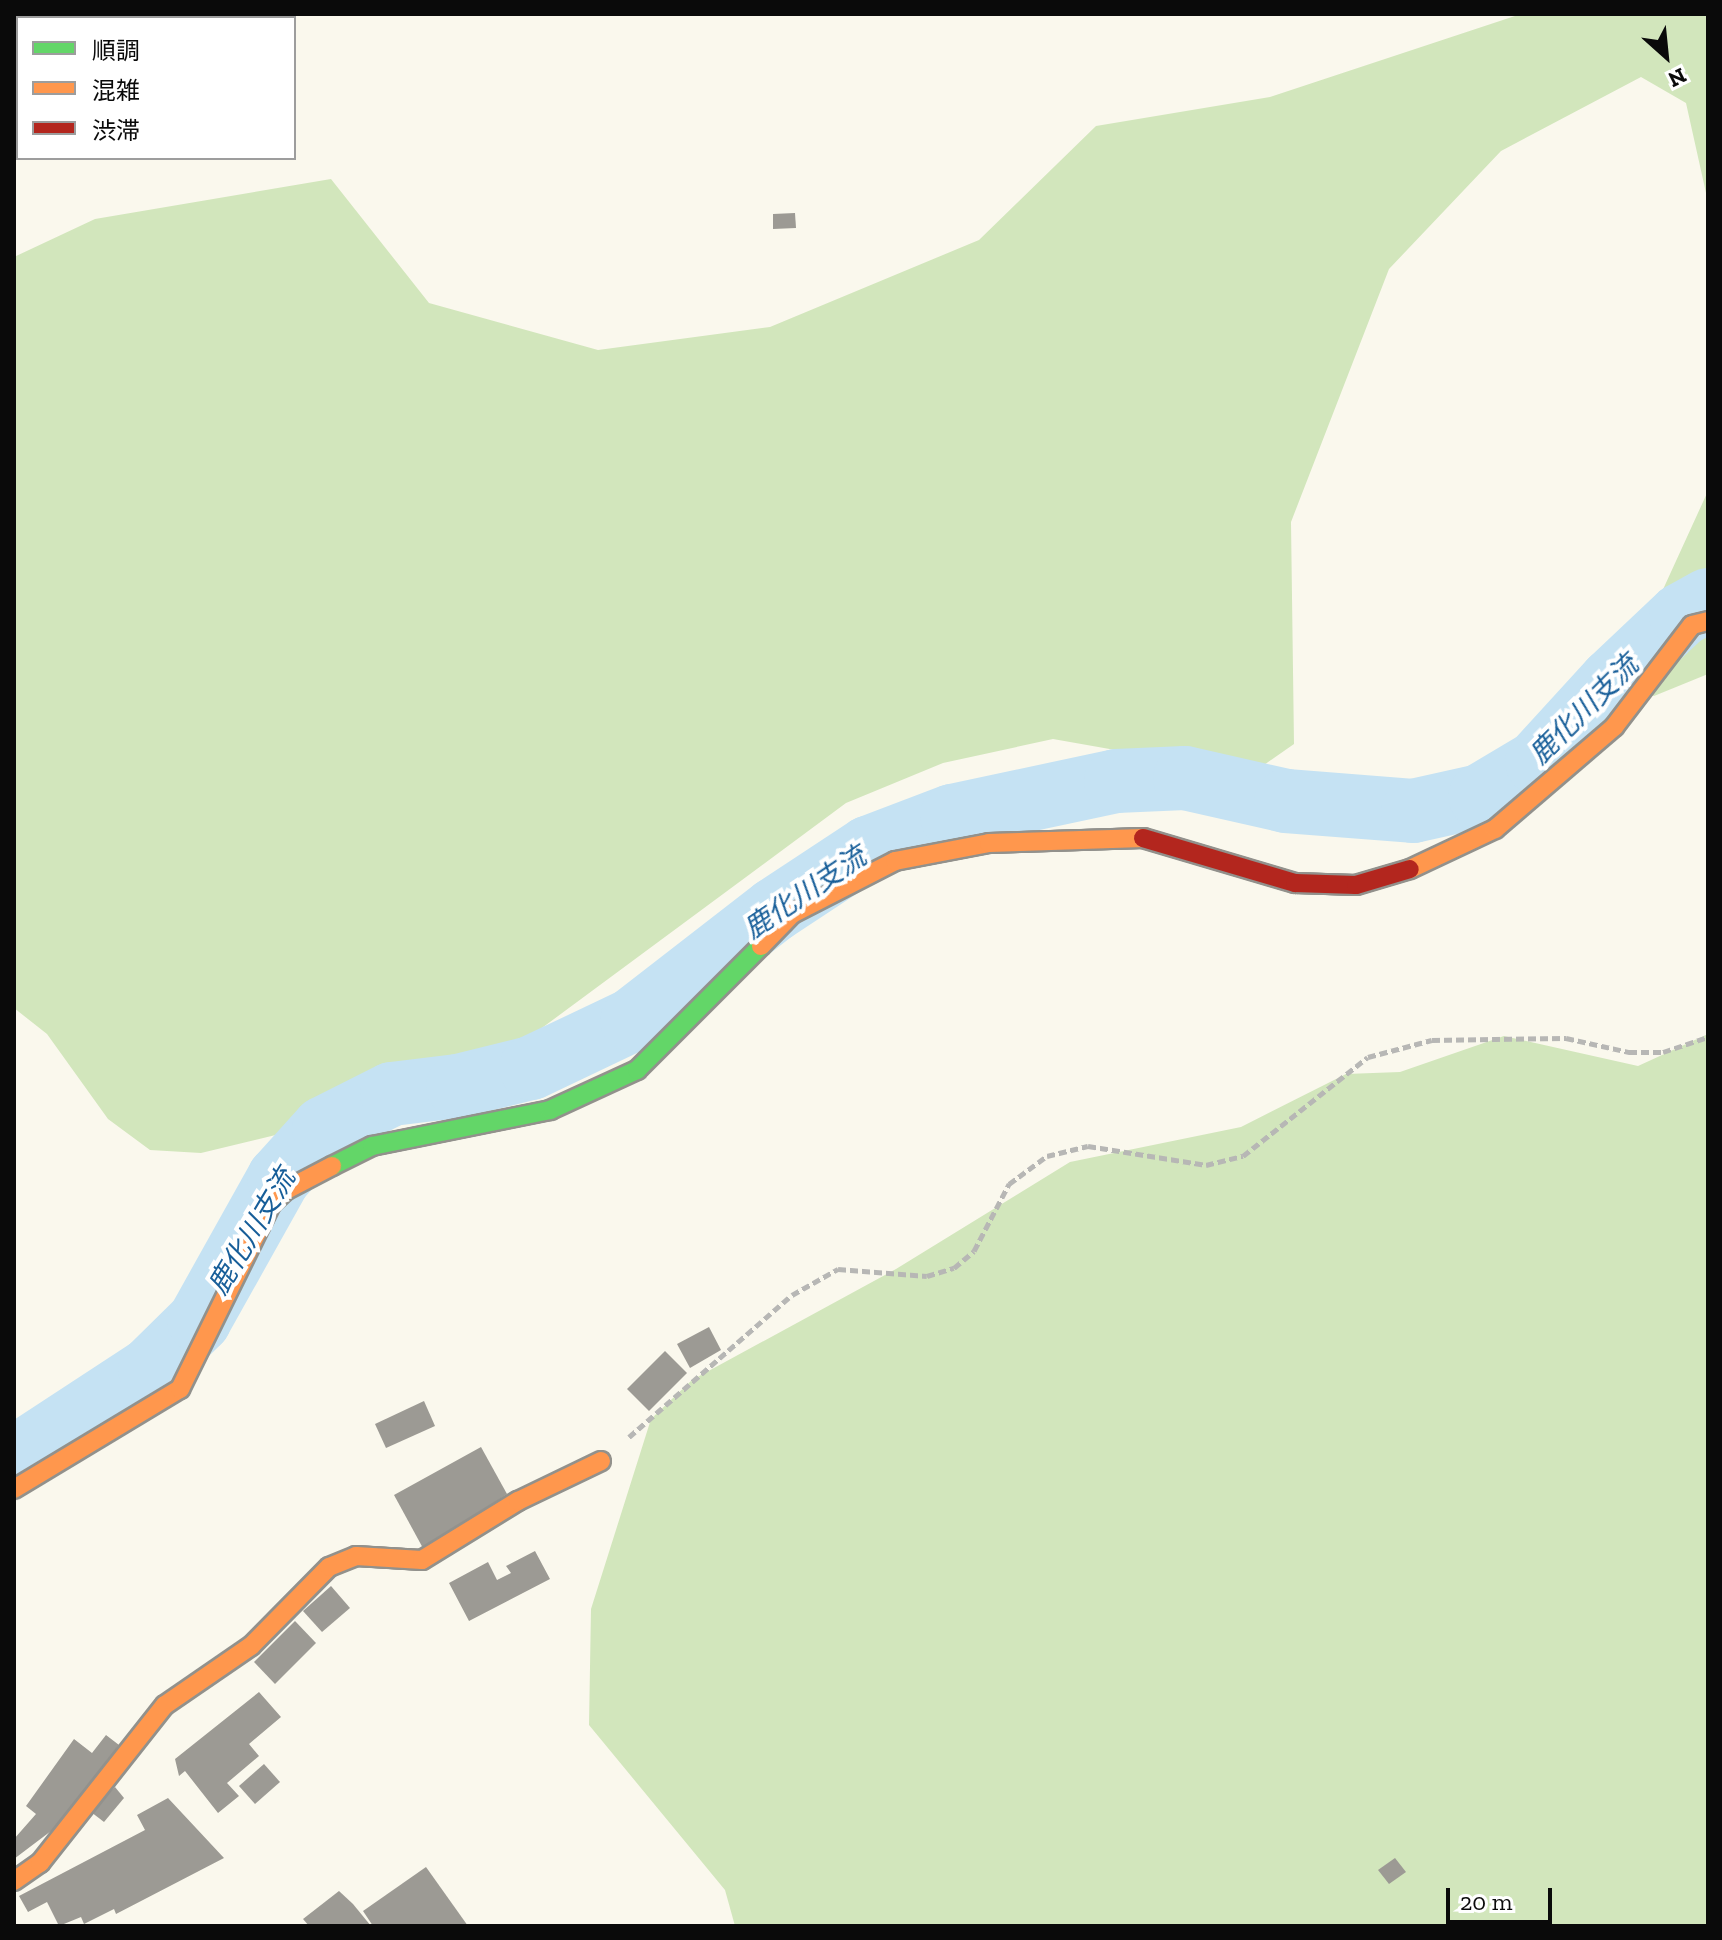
<!DOCTYPE html>
<html>
<head>
<meta charset="utf-8">
<style>
  body { margin:0 }
  #map { position:relative; width:1722px; height:1940px; overflow:hidden; background:#faf8ed; font-family:"Zilla Slab","Noto Sans JP",serif }
  div>[style] { position:absolute }
  [style*='--x'] { left:calc(var(--x)*1px); top:calc(var(--y)*1px); width:calc(var(--w)*1px); rotate:calc(var(--a)*1deg) }
  .forest>* { inset:0; background:#d2e6bc }
  .river>* { height:64px; margin:-32px; padding:0 32px; transform-origin:32px; border-radius:32px; background:#c5e2f3 }
  .building>* { inset:0; background:#9c9a94 }
  .path>* { height:5px; margin-top:-2.5px; transform-origin:0; background:repeating-linear-gradient(90deg,#b7b7b5 0 8px,transparent 0 12px) }
  .roads { filter:drop-shadow(2px 0 #92918c) drop-shadow(-2px 0 #92918c) drop-shadow(0 2px #92918c) drop-shadow(0 -2px #92918c) }
  .street>* { height:28px; margin:-14px; padding:0 14px; transform-origin:14px; border-radius:14px; background:#fefefc }
  .fast>* { height:18px; margin:-9px; padding:0 9px; transform-origin:9px; border-radius:9px; background:#63d668 }
  .slow>* { height:18px; margin:-9px; padding:0 9px; transform-origin:9px; border-radius:9px; background:#ff974d }
  .jam>* { height:18px; margin:-9px; padding:0 9px; transform-origin:9px; border-radius:9px; background:#b3261e }
  span { translate:-50% -50%; white-space:nowrap; text-align:center; line-height:1.15; -webkit-text-stroke:8px #fff; paint-order:stroke }
  .water-label { font-size:28px; color:#175e99; font-style:italic }
  .frame { position:absolute; inset:0; border:16px solid #0a0a0a; pointer-events:none }
  .legend { position:absolute; left:16px; top:16px; width:280px; height:144px; box-sizing:border-box; background:#fff; border:2px solid #9d9d9d; margin:0; padding:10px 14px; list-style:none; font-size:24px; color:#0a0a0a }
  .legend li { display:flex; align-items:center; gap:16px; height:40px }
  .legend b { width:40px; border:2px solid #9d9d9d }
  .north { position:absolute; left:1626px; top:16px; width:80px; height:80px; -webkit-text-stroke:6px #fff; paint-order:stroke; rotate:153deg; font-size:22px; font-weight:700; line-height:32px; text-align:center; color:#0a0a0a }
  .north::after { content:''; display:block; margin:auto; width:28px; height:36px; background:#0a0a0a; clip-path:polygon(50% 0,100% 100%,50% 72%,0 100%) }
  .scale { position:absolute; left:1446px; top:1888px; width:106px; height:36px; box-sizing:border-box; border:4px solid #0a0a0a; border-top:0; padding-left:10px; font-size:24px; line-height:28px; white-space:nowrap; color:#0a0a0a; -webkit-text-stroke:6px #fff; paint-order:stroke }
</style>
</head>
<body>
<div id="map">
  <div class="forest">
    <i style="clip-path:polygon(1521px 14px,1708px 14px,1708px 202px,1686px 103px,1641px 77px,1501px 151px,1389px 269px,1291px 522px,1294px 744px,1251px 774px,1053px 739px,943px 763px,846px 803px,527px 1039px,362px 1114px,201px 1153px,150px 1150px,108px 1119px,47px 1034px,14px 1008px,14px 257px,95px 219px,331px 179px,429px 303px,598px 350px,770px 327px,979px 240px,1096px 126px,1270px 97px)"></i>
    <i style="clip-path:polygon(1708px 491px,1708px 674px,1654px 696px,1602px 676px,1644px 631px)"></i>
    <i style="clip-path:polygon(1708px 1034px,1708px 1926px,735px 1926px,725px 1890px,589px 1725px,591px 1609px,651px 1419px,692px 1380px,896px 1269px,1070px 1162px,1241px 1127px,1346px 1074px,1400px 1072px,1504px 1036px,1638px 1066px)"></i>
  </div>
  <div class="river">
    <i style="--x:14;--y:1458;--w:163;--a:-33.2"></i>
    <i style="--x:150;--y:1369;--w:69;--a:-44.4"></i>
    <i style="--x:199;--y:1321;--w:164;--a:-60.8"></i>
    <i style="--x:279;--y:1178;--w:67;--a:-48"></i>
    <i style="--x:324;--y:1128;--w:76;--a:-26.6"></i>
    <i style="--x:392;--y:1094;--w:66;--a:-6.9"></i>
    <i style="--x:458;--y:1086;--w:75;--a:-13.9"></i>
    <i style="--x:531;--y:1068;--w:112;--a:-25.4"></i>
    <i style="--x:632;--y:1020;--w:180;--a:-37.8"></i>
    <i style="--x:774;--y:910;--w:113;--a:-33.4"></i>
    <i style="--x:868;--y:848;--w:90;--a:-20.9"></i>
    <i style="--x:952;--y:816;--w:168;--a:-12"></i>
    <i style="--x:1116;--y:781;--w:69;--a:-2.5"></i>
    <i style="--x:1185;--y:778;--w:104;--a:12.8"></i>
    <i style="--x:1286;--y:801;--w:127;--a:4.5"></i>
    <i style="--x:1413;--y:811;--w:69;--a:-12.6"></i>
    <i style="--x:1480;--y:796;--w:66;--a:-30.8"></i>
    <i style="--x:1537;--y:762;--w:110;--a:-47.6"></i>
    <i style="--x:1611;--y:681;--w:96;--a:-43.3"></i>
    <i style="--x:1681;--y:615;--w:31;--a:-29"></i>
  </div>
  <div class="building">
    <i style="clip-path:polygon(795px 213px,796px 228px,773px 229px,773px 214px)"></i>
    <i style="clip-path:polygon(709px 1327px,721px 1350px,690px 1368px,677px 1344px)"></i>
    <i style="clip-path:polygon(665px 1351px,687px 1373px,649px 1411px,627px 1389px)"></i>
    <i style="clip-path:polygon(424px 1401px,435px 1426px,386px 1448px,375px 1424px)"></i>
    <i style="clip-path:polygon(481px 1447px,507px 1494px,424px 1550px,394px 1495px)"></i>
    <i style="clip-path:polygon(535px 1551px,550px 1579px,469px 1621px,449px 1583px,488px 1562px,497px 1580px,511px 1573px,506px 1566px)"></i>
    <i style="clip-path:polygon(331px 1586px,350px 1608px,322px 1632px,303px 1611px)"></i>
    <i style="clip-path:polygon(295px 1621px,316px 1643px,275px 1684px,254px 1662px)"></i>
    <i style="clip-path:polygon(259px 1692px,281px 1717px,249px 1744px,259px 1756px,227px 1783px,239px 1796px,218px 1813px,185px 1771px,179px 1776px,175px 1759px)"></i>
    <i style="clip-path:polygon(106px 1735px,119px 1745px,55px 1828px,14px 1859px,14px 1839px,36px 1814px,26px 1806px,74px 1739px,92px 1753px)"></i>
    <i style="clip-path:polygon(264px 1764px,280px 1782px,255px 1804px,239px 1786px)"></i>
    <i style="clip-path:polygon(115px 1787px,124px 1798px,104px 1822px,91px 1812px)"></i>
    <i style="clip-path:polygon(168px 1798px,224px 1858px,116px 1914px,114px 1909px,84px 1924px,81px 1917px,59px 1926px,47px 1902px,28px 1912px,19px 1896px,145px 1830px,137px 1815px)"></i>
    <i style="clip-path:polygon(1395px 1858px,1406px 1872px,1389px 1884px,1378px 1870px)"></i>
    <i style="clip-path:polygon(426px 1867px,468px 1926px,373px 1926px,363px 1911px)"></i>
    <i style="clip-path:polygon(339px 1891px,353px 1904px,371px 1926px,309px 1926px,303px 1919px)"></i>
  </div>
  <div class="path">
    <i style="--x:629;--y:1437;--w:216;--a:-41.1"></i>
    <i style="--x:792;--y:1295;--w:53;--a:-29.5"></i>
    <i style="--x:838;--y:1269;--w:89;--a:4.5"></i>
    <i style="--x:927;--y:1276;--w:28;--a:-17"></i>
    <i style="--x:954;--y:1268;--w:26;--a:-40"></i>
    <i style="--x:974;--y:1251;--w:76;--a:-62.4"></i>
    <i style="--x:1009;--y:1184;--w:47;--a:-36.4"></i>
    <i style="--x:1047;--y:1156;--w:42;--a:-13.7"></i>
    <i style="--x:1088;--y:1146;--w:120;--a:9.1"></i>
    <i style="--x:1206;--y:1165;--w:38;--a:-14"></i>
    <i style="--x:1243;--y:1156;--w:159;--a:-38.4"></i>
    <i style="--x:1368;--y:1057;--w:66;--a:-14.9"></i>
    <i style="--x:1432;--y:1040;--w:134;--a:-0.9"></i>
    <i style="--x:1566;--y:1038;--w:65;--a:12.5"></i>
    <i style="--x:1629;--y:1052;--w:34;--a:0"></i>
    <i style="--x:1663;--y:1052;--w:47;--a:-18.4"></i>
  </div>
  <div class="roads">
    <div class="street">
      <i style="--x:47;--y:18;--w:4;--a:-76"></i>
      <i style="--x:14;--y:89;--w:7;--a:-56"></i>
    </div>
    <div class="fast">
      <i style="--x:332;--y:1166;--w:45;--a:-26.6"></i>
      <i style="--x:372;--y:1146;--w:182;--a:-11.4"></i>
      <i style="--x:550;--y:1110;--w:96;--a:-24.7"></i>
      <i style="--x:637;--y:1070;--w:175;--a:-45"></i>
    </div>
    <div class="slow">
      <i style="--x:1410;--y:869;--w:94;--a:-25.2"></i>
      <i style="--x:1495;--y:829;--w:157;--a:-40.6"></i>
      <i style="--x:1614;--y:727;--w:128;--a:-52.6"></i>
      <i style="--x:1692;--y:625;--w:16;--a:-14"></i>
      <i style="--x:761;--y:946;--w:45;--a:-45.9"></i>
      <i style="--x:792;--y:914;--w:116;--a:-27.2"></i>
      <i style="--x:895;--y:861;--w:96;--a:-10.8"></i>
      <i style="--x:989;--y:843;--w:154;--a:-1.9"></i>
      <i style="--x:14;--y:1489;--w:194;--a:-31.1"></i>
      <i style="--x:180;--y:1389;--w:206;--a:-63.8"></i>
      <i style="--x:271;--y:1204;--w:21;--a:-43"></i>
      <i style="--x:286;--y:1190;--w:52;--a:-27.6"></i>
      <i style="--x:14;--y:1881;--w:32;--a:-35"></i>
      <i style="--x:40;--y:1863;--w:201;--a:-51.7"></i>
      <i style="--x:165;--y:1705;--w:104;--a:-34.5"></i>
      <i style="--x:251;--y:1646;--w:111;--a:-45.4"></i>
      <i style="--x:329;--y:1567;--w:29;--a:-22"></i>
      <i style="--x:356;--y:1556;--w:66;--a:3.5"></i>
      <i style="--x:422;--y:1560;--w:113;--a:-31.6"></i>
      <i style="--x:518;--y:1501;--w:92;--a:-25.7"></i>
    </div>
    <div class="jam">
      <i style="--x:1143;--y:838;--w:159;--a:16.5"></i>
      <i style="--x:1295;--y:883;--w:61;--a:1.9"></i>
      <i style="--x:1356;--y:885;--w:56;--a:-16.5"></i>
    </div>
  </div>
  <div class="water-label">
    <span style="left:1584px;top:710px;rotate:-45deg">鹿化川支流</span>
    <span style="left:805px;top:893px;rotate:-34deg">鹿化川支流</span>
    <span style="left:252px;top:1232px;rotate:-59deg">鹿化川支流</span>
  </div>
  <div class="frame"></div>
  <ul class="legend">
  <li><b style="height:10px;background:#63d668"></b>順調</li>
  <li><b style="height:10px;background:#ff974d"></b>混雑</li>
  <li><b style="height:10px;background:#b3261e"></b>渋滞</li>
  </ul>
  <div class="north">N</div>
  <div class="scale">20 m</div>
</div>
</body>
</html>
